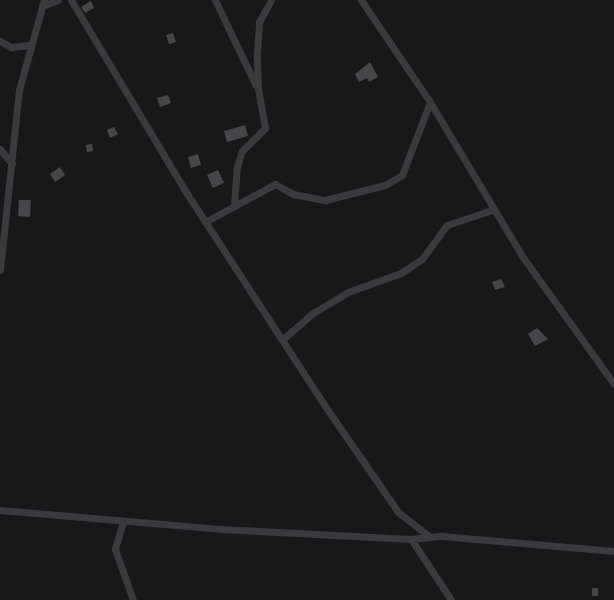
<!DOCTYPE html>
<html>
<head>
<meta charset="utf-8">
<style>
  body { margin:0 }
  #map { position:relative; width:614px; height:600px; overflow:hidden; background:#18181a; font-family:"Roboto Condensed",sans-serif }
  div>[style] { position:absolute }
  [style*='--x'] { left:calc(var(--x)*1px); top:calc(var(--y)*1px); width:calc(var(--w)*1px); rotate:calc(var(--a)*1deg) }
  .building>* { inset:0; background:#45464a }
  .street>* { height:7px; margin:-3.5px; padding:0 3.5px; transform-origin:3.5px; border-radius:3.5px; background:#393a3f }
  span { translate:-50% -50%; white-space:nowrap; text-align:center; line-height:1.15; -webkit-text-stroke:3px #131315; paint-order:stroke }
</style>
</head>
<body>
<div id="map">
  <div class="building">
    <i style="clip-path:polygon(91px 1px,94px 8px,85px 13px,81px 7px)"></i>
    <i style="clip-path:polygon(173px 33px,176px 42px,169px 44px,166px 35px)"></i>
    <i style="clip-path:polygon(370px 62px,378px 77px,369px 82px,367px 78px,359px 82px,355px 74px)"></i>
    <i style="clip-path:polygon(168px 95px,171px 103px,160px 107px,157px 98px)"></i>
    <i style="clip-path:polygon(245px 125px,248px 136px,227px 142px,224px 131px)"></i>
    <i style="clip-path:polygon(114px 127px,118px 134px,110px 138px,107px 130px)"></i>
    <i style="clip-path:polygon(92px 144px,93px 151px,87px 152px,86px 145px)"></i>
    <i style="clip-path:polygon(198px 154px,201px 165px,191px 168px,188px 157px)"></i>
    <i style="clip-path:polygon(60px 167px,65px 175px,55px 182px,50px 174px)"></i>
    <i style="clip-path:polygon(218px 170px,224px 183px,213px 188px,207px 175px)"></i>
    <i style="clip-path:polygon(19px 200px,31px 200px,30px 217px,18px 216px)"></i>
    <i style="clip-path:polygon(501px 279px,505px 287px,495px 290px,492px 282px)"></i>
    <i style="clip-path:polygon(537px 328px,548px 339px,535px 346px,528px 334px)"></i>
    <i style="clip-path:polygon(592px 588px,598px 588px,598px 596px,592px 596px)"></i>
  </div>
  <div class="street">
    <i style="--x:71;--y:0;--w:220;--a:59.1"></i>
    <i style="--x:184;--y:189;--w:259;--a:57"></i>
    <i style="--x:325;--y:406;--w:129;--a:55.4"></i>
    <i style="--x:398;--y:512;--w:39;--a:38"></i>
    <i style="--x:215;--y:0;--w:95;--a:64.5"></i>
    <i style="--x:361;--y:0;--w:123;--a:55.9"></i>
    <i style="--x:430;--y:102;--w:179;--a:59.1"></i>
    <i style="--x:522;--y:256;--w:158;--a:54.3"></i>
    <i style="--x:42;--y:6;--w:17;--a:-21"></i>
    <i style="--x:0;--y:41;--w:13;--a:29"></i>
    <i style="--x:11;--y:47;--w:19;--a:-6"></i>
    <i style="--x:0;--y:149;--w:19;--a:51"></i>
    <i style="--x:234;--y:206;--w:39;--a:-86"></i>
    <i style="--x:237;--y:167;--w:17;--a:-73"></i>
    <i style="--x:242;--y:151;--w:33;--a:-45"></i>
    <i style="--x:265;--y:128;--w:40;--a:-100"></i>
    <i style="--x:258;--y:89;--w:36;--a:-92"></i>
    <i style="--x:257;--y:53;--w:31;--a:-86"></i>
    <i style="--x:259;--y:22;--w:25;--a:-61"></i>
    <i style="--x:205;--y:222;--w:80;--a:-28.5"></i>
    <i style="--x:275;--y:184;--w:21;--a:29"></i>
    <i style="--x:293;--y:194;--w:33;--a:11"></i>
    <i style="--x:325;--y:200;--w:62;--a:-14"></i>
    <i style="--x:385;--y:185;--w:20;--a:-30"></i>
    <i style="--x:402;--y:175;--w:78;--a:-69"></i>
    <i style="--x:0;--y:270;--w:181;--a:-84"></i>
    <i style="--x:19;--y:90;--w:93;--a:-74.5"></i>
    <i style="--x:283;--y:339;--w:40;--a:-41"></i>
    <i style="--x:313;--y:313;--w:41;--a:-31"></i>
    <i style="--x:348;--y:292;--w:56;--a:-19.7"></i>
    <i style="--x:401;--y:273;--w:25;--a:-34"></i>
    <i style="--x:422;--y:259;--w:42;--a:-53.7"></i>
    <i style="--x:447;--y:225;--w:47;--a:-18.4"></i>
    <i style="--x:0;--y:510;--w:221;--a:4.9"></i>
    <i style="--x:220;--y:529;--w:191;--a:3"></i>
    <i style="--x:411;--y:539;--w:31;--a:-6"></i>
    <i style="--x:442;--y:536;--w:173;--a:5"></i>
    <i style="--x:123;--y:522;--w:28;--a:107"></i>
    <i style="--x:115;--y:549;--w:54;--a:70.6"></i>
    <i style="--x:411;--y:539;--w:73;--a:56.7"></i>
  </div>
</div>
</body>
</html>
